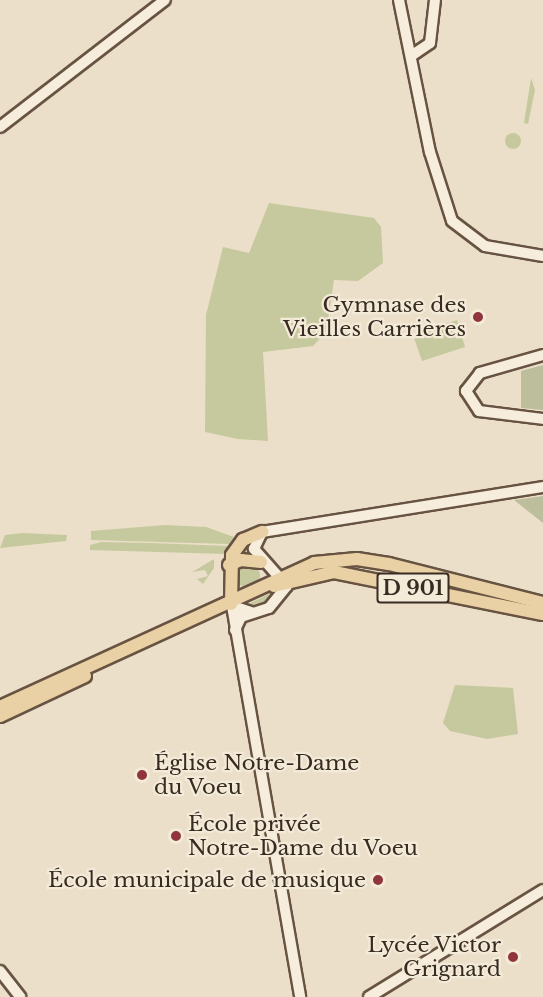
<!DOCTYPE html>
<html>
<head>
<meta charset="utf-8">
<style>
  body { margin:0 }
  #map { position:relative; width:543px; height:997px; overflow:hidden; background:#ebdfc9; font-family:"Libre Baskerville",serif }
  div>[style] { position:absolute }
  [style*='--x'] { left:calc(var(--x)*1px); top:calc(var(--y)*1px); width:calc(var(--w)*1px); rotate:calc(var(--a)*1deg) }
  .green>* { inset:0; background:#c6c99e }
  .round { border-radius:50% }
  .cemetery>* { inset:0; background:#bcbe9c }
  .roads { filter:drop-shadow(2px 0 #685342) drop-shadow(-2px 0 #685342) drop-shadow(0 2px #685342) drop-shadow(0 -2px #685342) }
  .secondary>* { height:10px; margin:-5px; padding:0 5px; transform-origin:5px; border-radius:5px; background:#f6eddc }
  .primary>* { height:12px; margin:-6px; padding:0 6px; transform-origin:6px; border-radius:6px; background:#ead1a5 }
  .dots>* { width:16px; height:16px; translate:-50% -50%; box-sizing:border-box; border:3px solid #f3ead8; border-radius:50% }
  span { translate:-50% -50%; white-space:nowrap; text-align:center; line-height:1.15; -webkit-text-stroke:4.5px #f3ead8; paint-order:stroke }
  .shield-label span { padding:2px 4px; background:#f3ead8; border:2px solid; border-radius:4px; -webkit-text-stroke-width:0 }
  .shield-label { font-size:20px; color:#382b22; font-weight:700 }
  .poi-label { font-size:21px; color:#382b22 }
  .right { translate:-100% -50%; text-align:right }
  .left { translate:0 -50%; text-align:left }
</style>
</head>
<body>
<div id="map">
  <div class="green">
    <i style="clip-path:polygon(531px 78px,535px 90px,528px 124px,524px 123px)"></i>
    <i class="round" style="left:505px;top:133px;width:16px;height:16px"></i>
    <i style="clip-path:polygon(269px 203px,374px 218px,381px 227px,383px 263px,358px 281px,334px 280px,326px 332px,313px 346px,263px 352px,268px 441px,238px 439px,205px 432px,206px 315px,223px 247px,249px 253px)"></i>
    <i style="clip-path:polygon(457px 320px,465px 347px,422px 361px,413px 335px)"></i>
    <i style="clip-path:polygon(165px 525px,206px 527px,234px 537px,229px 544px,91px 540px,91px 531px)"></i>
    <i style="clip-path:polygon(5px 535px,22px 533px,67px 535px,66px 541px,0 548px)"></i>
    <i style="clip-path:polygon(101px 542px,151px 543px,228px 546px,225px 554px,90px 550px,90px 545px)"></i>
    <i style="clip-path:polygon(214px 559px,214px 568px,203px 584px,197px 579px,208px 576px,205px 570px,192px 572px)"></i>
    <i class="round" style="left:236px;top:564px;width:24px;height:24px"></i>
    <i style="clip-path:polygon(277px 590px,263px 606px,246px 605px)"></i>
    <i style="clip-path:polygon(455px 685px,513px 688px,518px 734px,487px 739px,450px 731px,443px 723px)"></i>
  </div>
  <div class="cemetery">
    <i style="clip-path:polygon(543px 365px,543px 410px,521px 408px,521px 371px)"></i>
    <i style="clip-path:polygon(543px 496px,543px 523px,514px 500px)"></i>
  </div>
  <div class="roads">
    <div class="secondary">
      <i style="--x:399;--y:0;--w:155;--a:78.5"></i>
      <i style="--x:430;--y:152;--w:72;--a:72.3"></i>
      <i style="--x:452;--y:221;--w:41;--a:37.1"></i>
      <i style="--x:485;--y:246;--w:59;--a:9.8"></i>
      <i style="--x:411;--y:56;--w:23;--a:-34"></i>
      <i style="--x:430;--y:43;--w:43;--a:-83.4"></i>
      <i style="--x:0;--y:127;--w:208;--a:-37.6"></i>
      <i style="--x:543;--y:355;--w:66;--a:164.1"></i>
      <i style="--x:480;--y:373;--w:23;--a:128"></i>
      <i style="--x:466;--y:391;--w:24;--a:57"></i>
      <i style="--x:479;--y:411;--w:64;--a:7.1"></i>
      <i style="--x:251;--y:612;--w:20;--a:-162"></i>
      <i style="--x:232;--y:606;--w:397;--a:80.1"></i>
      <i style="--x:235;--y:630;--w:14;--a:-65"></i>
      <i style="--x:241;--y:617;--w:29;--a:-18"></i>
      <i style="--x:269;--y:608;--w:28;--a:-51"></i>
      <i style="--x:287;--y:586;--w:50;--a:-131.7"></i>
      <i style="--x:254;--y:549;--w:19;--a:-65"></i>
      <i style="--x:262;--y:532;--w:285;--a:-9.1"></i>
      <i style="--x:0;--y:971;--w:33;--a:52"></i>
      <i style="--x:369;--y:997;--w:204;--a:-31.6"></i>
    </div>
    <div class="primary">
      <i style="--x:229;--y:565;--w:13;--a:-23"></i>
      <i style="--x:241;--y:560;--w:20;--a:6"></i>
      <i style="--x:274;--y:586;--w:62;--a:-13.1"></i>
      <i style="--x:334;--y:572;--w:213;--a:11.4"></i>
      <i style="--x:231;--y:604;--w:49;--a:-88.8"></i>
      <i style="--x:232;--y:555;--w:19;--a:-54"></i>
      <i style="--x:243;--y:540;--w:21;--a:-23"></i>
      <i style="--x:0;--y:707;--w:345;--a:-24.6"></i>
      <i style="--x:314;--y:563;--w:43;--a:-5.3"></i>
      <i style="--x:357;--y:559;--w:32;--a:9"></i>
      <i style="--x:389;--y:564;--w:159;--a:14.2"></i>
      <i style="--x:0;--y:716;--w:94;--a:-25.2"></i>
    </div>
  </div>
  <div class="dots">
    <i style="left:478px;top:317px;background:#90353b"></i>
    <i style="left:142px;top:775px;background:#90353b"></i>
    <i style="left:176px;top:836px;background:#90353b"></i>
    <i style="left:378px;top:880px;background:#90353b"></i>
    <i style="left:513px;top:957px;background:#90353b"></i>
  </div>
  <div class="shield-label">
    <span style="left:413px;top:588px">D 901</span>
  </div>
  <div class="poi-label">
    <span class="right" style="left:466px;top:317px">Gymnase des<br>Vieilles Carrières</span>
    <span class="left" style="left:154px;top:775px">Église Notre-Dame<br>du Voeu</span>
    <span class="left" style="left:188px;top:836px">École privée<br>Notre-Dame du Voeu</span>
    <span class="right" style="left:366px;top:880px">École municipale de musique</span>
    <span class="right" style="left:501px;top:957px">Lycée Victor<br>Grignard</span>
  </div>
</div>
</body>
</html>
